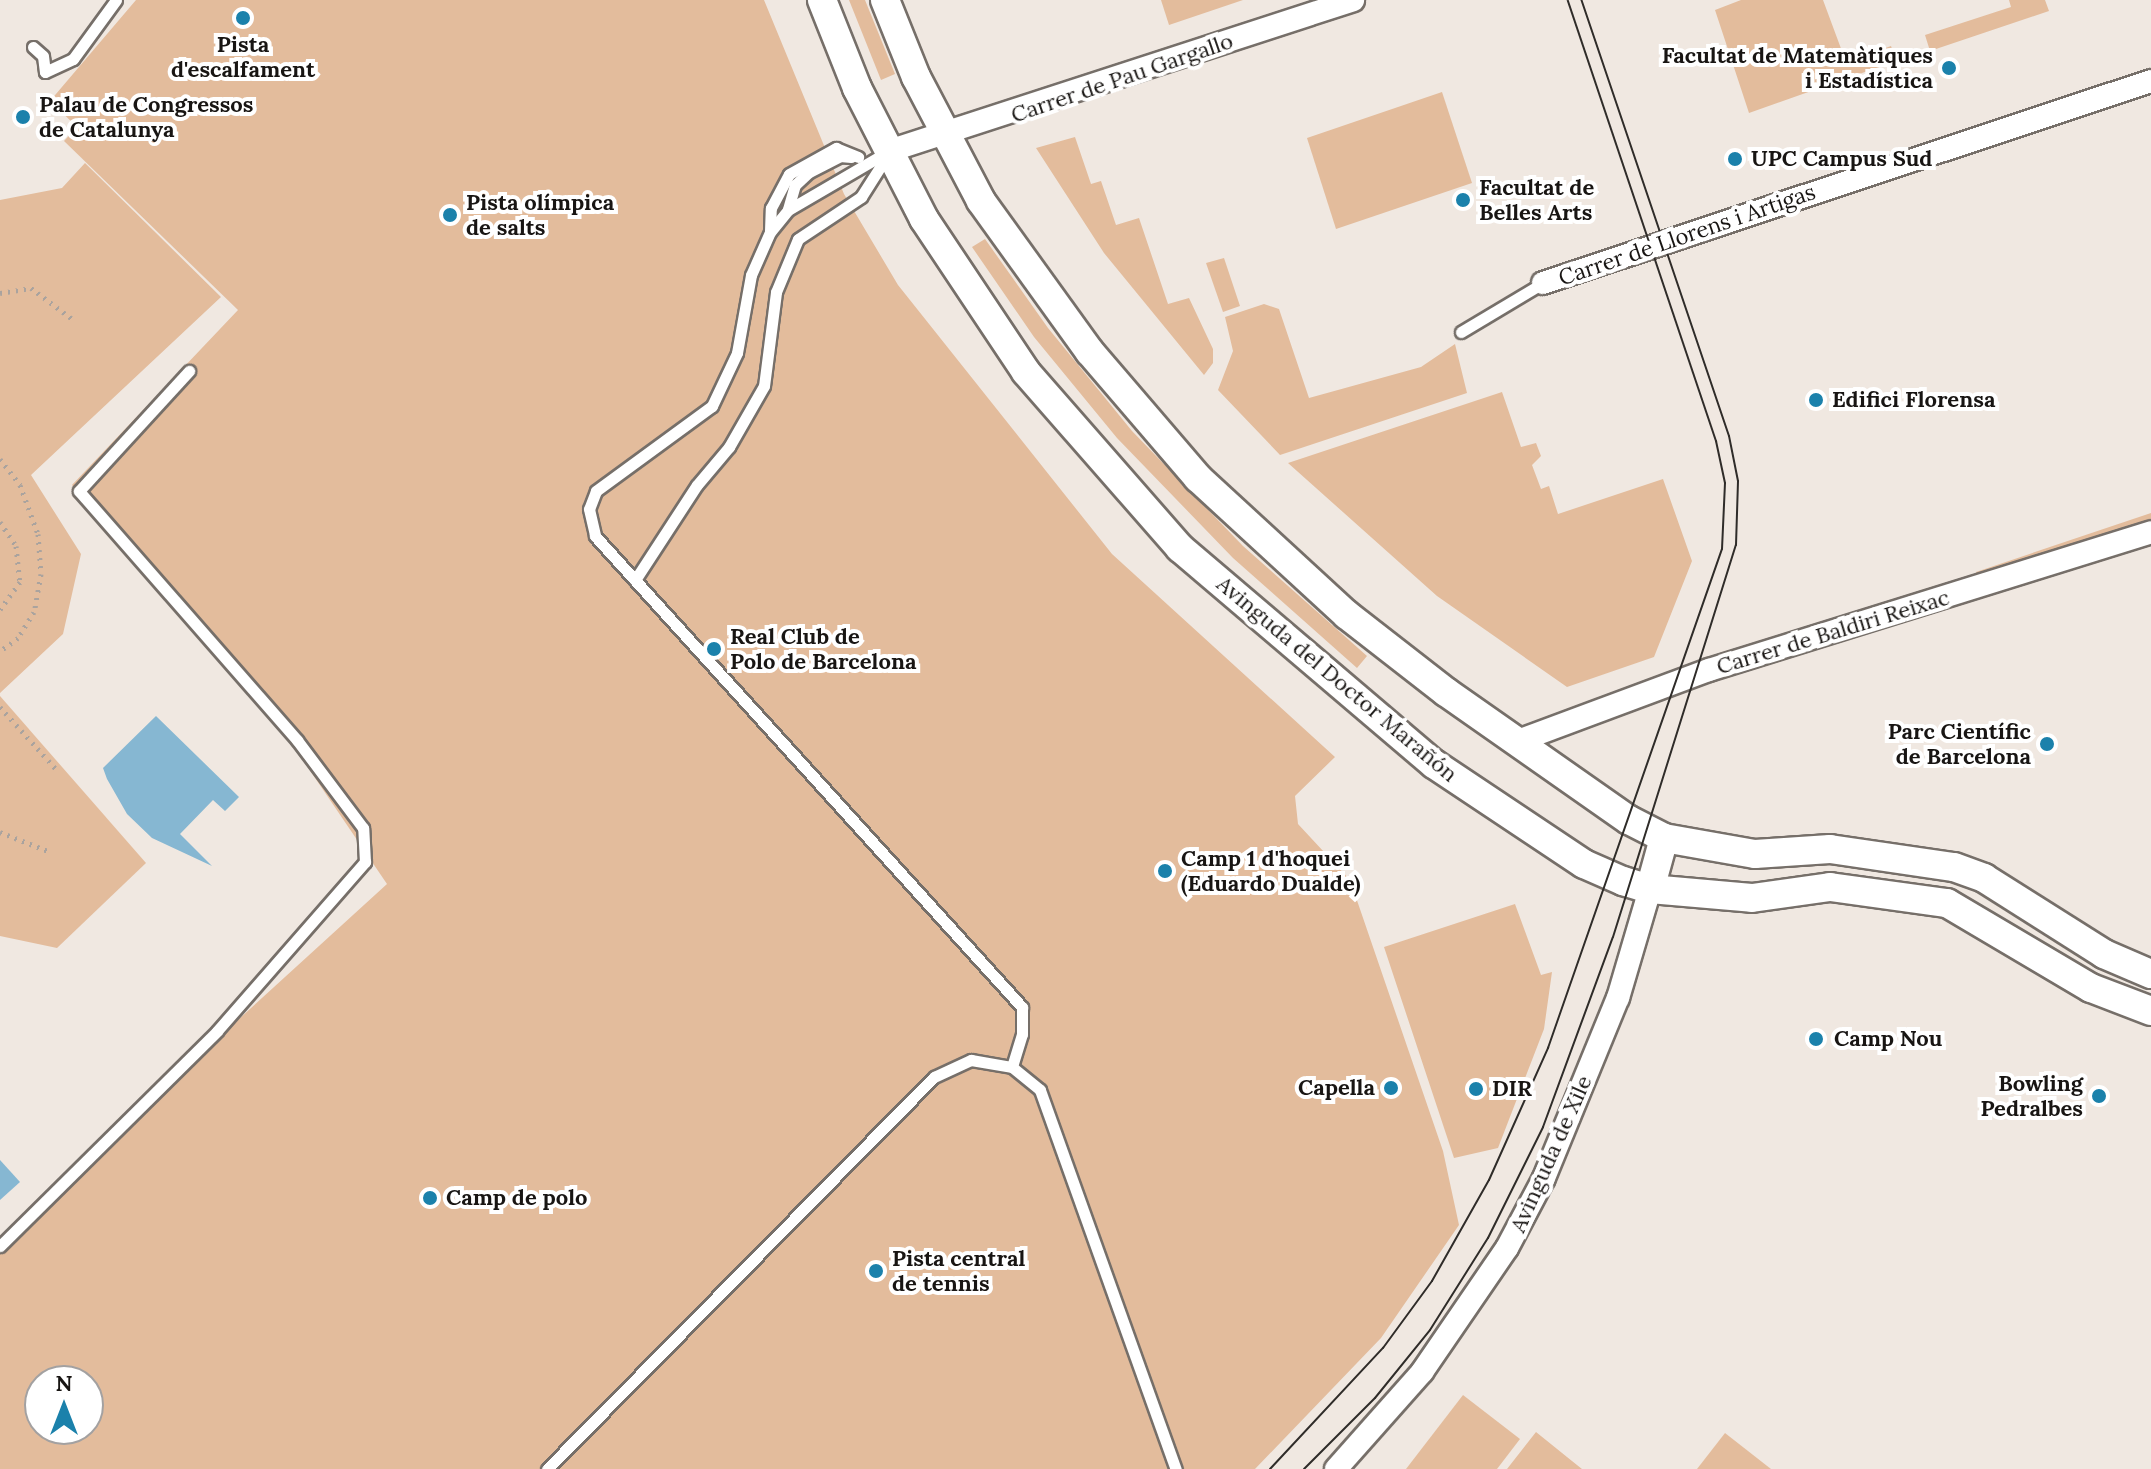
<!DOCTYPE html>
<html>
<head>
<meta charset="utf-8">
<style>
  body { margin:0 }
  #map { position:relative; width:2151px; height:1469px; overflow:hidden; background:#f0e8e1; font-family:Lora,serif }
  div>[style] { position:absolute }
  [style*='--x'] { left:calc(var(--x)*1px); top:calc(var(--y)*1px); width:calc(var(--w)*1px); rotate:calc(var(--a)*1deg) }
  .green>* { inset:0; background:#e3bc9c }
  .water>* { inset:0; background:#86b7d2 }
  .path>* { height:5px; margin-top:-2.5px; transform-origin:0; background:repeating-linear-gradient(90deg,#aaa39e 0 2px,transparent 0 8px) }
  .roads { filter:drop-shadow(2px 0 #766f69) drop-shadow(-2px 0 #766f69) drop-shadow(0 2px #766f69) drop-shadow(0 -2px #766f69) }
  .service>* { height:11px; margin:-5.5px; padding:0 5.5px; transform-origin:5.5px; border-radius:5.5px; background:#fff }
  .minor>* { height:22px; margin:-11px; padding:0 11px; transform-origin:11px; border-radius:11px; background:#fff }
  .tertiary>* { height:28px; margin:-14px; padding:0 14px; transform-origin:14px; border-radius:14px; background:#fff }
  .tram>* { height:2px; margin:-1px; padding:0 1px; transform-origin:1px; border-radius:1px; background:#2f2c29 }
  .dots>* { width:22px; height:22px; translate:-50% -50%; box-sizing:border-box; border:4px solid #fff; border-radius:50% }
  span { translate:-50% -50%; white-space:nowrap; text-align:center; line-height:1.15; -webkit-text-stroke:8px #fff; paint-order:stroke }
  .poi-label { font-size:22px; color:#181513; font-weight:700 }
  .right { translate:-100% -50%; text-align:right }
  .left { translate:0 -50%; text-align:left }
  .street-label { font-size:22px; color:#181513 }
  .north { position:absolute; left:24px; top:1365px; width:80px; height:80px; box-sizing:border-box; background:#fff; border:2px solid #a3a1a1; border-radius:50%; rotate:0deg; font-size:22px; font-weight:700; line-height:32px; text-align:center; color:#181513 }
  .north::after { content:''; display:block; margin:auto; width:28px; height:36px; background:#1b81ab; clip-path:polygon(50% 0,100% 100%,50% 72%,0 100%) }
</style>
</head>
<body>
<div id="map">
  <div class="green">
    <i style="clip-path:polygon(evenodd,136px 0,764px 0,844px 194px,898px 285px,1112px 554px,1335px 757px,1295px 796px,1298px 824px,1350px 880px,1443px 1151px,1459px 1225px,1381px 1338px,1255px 1469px,0 1469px,0 1237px,387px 884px,292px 744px,72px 485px,238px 310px,64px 141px,77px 127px,50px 101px,136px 0,40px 1381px,88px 1381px,88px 1429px,40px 1429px,40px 1381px)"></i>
    <i style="clip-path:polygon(849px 0,865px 0,895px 74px,881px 80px)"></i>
    <i style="clip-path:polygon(1161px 0,1243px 0,1169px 25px)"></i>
    <i style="clip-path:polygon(1741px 0,1823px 0,1846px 62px,1891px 46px,1896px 61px,1749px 113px,1715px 10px)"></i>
    <i style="clip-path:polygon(2009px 0,2045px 0,2049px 11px,1930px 51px,1925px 35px,2011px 7px)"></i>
    <i style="clip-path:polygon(1442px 92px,1472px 183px,1336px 229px,1307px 138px)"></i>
    <i style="clip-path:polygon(1075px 137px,1091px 184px,1101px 181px,1116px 225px,1139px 218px,1168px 304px,1189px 298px,1213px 349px,1213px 363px,1204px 375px,1104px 253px,1036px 148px)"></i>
    <i style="clip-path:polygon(85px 163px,221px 297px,31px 475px,81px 554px,63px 634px,0 693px,0 200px,62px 188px)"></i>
    <i style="clip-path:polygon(985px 239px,1048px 328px,1132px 431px,1243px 546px,1367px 656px,1357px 668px,1233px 558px,1117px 438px,1034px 337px,972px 247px)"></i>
    <i style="clip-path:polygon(1224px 258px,1240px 306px,1223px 312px,1206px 263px)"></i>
    <i style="clip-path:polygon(1264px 304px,1279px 309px,1309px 398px,1421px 367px,1455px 344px,1467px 393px,1280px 455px,1218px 390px,1233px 351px,1225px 317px)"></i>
    <i style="clip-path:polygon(1502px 392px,1521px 447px,1536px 443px,1541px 456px,1532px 465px,1541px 489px,1549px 486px,1558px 514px,1663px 479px,1692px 561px,1654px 657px,1567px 687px,1437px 596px,1288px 463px)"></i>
    <i style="clip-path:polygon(2151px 513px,2151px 528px,1977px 589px,1976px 572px)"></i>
    <i style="clip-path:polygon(0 696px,146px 863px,57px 948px,0 936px)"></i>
    <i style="clip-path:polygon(1515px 904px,1541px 975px,1552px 972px,1544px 1029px,1498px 1148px,1454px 1158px,1384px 947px)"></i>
    <i style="clip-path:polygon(1463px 1395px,1520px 1439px,1497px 1469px,1406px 1469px)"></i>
    <i style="clip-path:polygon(1536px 1432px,1567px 1457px,1582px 1469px,1507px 1469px)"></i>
    <i style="clip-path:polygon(1725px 1433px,1771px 1469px,1697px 1469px)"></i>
  </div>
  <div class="water">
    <i style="clip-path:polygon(156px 716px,239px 797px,225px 811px,213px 800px,180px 834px,212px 866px,152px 838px,127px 814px,107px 779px,103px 768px)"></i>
    <i style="clip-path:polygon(0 1160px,20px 1182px,0 1200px)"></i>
  </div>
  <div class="path">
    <i style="--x:0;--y:293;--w:31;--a:-9"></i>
    <i style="--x:31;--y:288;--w:55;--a:36.9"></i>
    <i style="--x:0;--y:459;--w:33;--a:52"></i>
    <i style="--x:20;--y:485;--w:52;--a:69.8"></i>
    <i style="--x:38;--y:534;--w:40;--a:85.7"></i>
    <i style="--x:41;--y:574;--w:39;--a:100"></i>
    <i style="--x:34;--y:612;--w:31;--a:122"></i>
    <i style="--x:18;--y:638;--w:22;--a:144"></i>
    <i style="--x:0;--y:522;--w:29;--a:56"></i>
    <i style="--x:16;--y:546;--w:36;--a:84"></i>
    <i style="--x:20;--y:582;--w:34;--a:126"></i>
    <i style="--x:0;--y:707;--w:84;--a:47.9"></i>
    <i style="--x:0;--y:832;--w:52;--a:21.6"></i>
  </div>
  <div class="roads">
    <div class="service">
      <i style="--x:33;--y:47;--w:13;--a:42"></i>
      <i style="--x:43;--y:56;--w:16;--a:83"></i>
      <i style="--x:45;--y:72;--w:31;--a:-25"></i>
      <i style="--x:73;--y:59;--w:73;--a:-53.9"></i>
      <i style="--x:889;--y:151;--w:117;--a:149.7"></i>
      <i style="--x:788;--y:210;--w:28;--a:129"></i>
      <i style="--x:770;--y:232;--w:47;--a:113.8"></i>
      <i style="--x:751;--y:275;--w:79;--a:100.2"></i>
      <i style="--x:737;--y:353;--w:59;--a:115.3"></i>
      <i style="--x:712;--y:406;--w:144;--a:143.8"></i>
      <i style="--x:596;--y:491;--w:19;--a:111"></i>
      <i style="--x:589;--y:509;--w:28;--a:77"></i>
      <i style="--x:595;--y:536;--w:636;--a:47.81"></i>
      <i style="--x:1022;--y:1007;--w:27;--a:90"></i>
      <i style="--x:1022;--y:1034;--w:34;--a:107"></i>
      <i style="--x:788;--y:209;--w:25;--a:-74"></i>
      <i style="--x:795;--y:185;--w:19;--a:-43"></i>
      <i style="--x:809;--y:172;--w:35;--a:-27"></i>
      <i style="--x:840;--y:156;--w:11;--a:5"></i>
      <i style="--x:770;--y:231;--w:23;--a:-88"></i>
      <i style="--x:771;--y:208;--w:38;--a:-62"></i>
      <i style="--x:789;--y:174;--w:54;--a:-29"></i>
      <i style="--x:836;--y:148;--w:24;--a:22"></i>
      <i style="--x:1461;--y:332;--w:96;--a:-30.9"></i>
      <i style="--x:635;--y:580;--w:113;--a:-56.9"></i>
      <i style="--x:697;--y:485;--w:50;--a:-49.9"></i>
      <i style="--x:729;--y:447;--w:70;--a:-60.2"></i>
      <i style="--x:764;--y:386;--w:95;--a:-82.7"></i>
      <i style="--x:776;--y:292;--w:57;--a:-67.5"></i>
      <i style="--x:798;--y:239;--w:76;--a:-33.7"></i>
      <i style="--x:861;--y:197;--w:49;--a:-57.6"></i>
      <i style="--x:0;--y:1246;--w:305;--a:-44.7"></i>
      <i style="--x:217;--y:1031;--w:225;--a:-48.8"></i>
      <i style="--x:365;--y:862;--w:34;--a:-93"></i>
      <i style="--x:363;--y:828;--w:110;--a:-126.9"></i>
      <i style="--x:297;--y:740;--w:331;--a:-131.2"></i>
      <i style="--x:79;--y:491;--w:163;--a:-47.5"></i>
      <i style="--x:547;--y:1469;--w:551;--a:-45.37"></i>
      <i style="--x:934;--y:1077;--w:41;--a:-24.7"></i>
      <i style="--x:971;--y:1060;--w:42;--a:9.7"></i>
      <i style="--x:1012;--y:1067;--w:36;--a:39"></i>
      <i style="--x:1040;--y:1090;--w:403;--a:70.3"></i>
    </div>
    <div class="minor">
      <i style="--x:889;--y:151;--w:488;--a:-18"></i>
      <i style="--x:1543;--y:283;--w:641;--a:-18.38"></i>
      <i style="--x:1518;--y:741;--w:204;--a:-20.4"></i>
      <i style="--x:1709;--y:670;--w:463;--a:-17.3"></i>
      <i style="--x:1336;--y:1469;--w:130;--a:-48.4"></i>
      <i style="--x:1422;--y:1372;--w:150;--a:-55.6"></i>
      <i style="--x:1507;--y:1248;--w:79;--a:-62.1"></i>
      <i style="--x:1544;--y:1178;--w:195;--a:-67.7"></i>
      <i style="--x:1618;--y:998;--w:114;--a:-73.6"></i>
    </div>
    <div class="tertiary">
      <i style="--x:822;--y:0;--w:95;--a:68.3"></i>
      <i style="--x:857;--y:88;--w:147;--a:62.9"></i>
      <i style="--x:924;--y:219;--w:184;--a:56.3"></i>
      <i style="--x:1026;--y:372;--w:234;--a:48.8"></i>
      <i style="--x:1180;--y:548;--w:333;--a:40.4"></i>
      <i style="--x:1434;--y:764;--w:180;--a:33.7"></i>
      <i style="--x:1584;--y:864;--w:43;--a:23.6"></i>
      <i style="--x:1623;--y:881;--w:28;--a:17"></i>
      <i style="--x:1650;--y:889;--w:102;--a:5"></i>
      <i style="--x:1752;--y:898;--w:79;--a:-8"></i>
      <i style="--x:1830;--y:887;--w:118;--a:7.8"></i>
      <i style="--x:1947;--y:903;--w:167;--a:30.6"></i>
      <i style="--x:2091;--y:988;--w:64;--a:21"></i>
      <i style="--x:885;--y:0;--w:83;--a:68.1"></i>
      <i style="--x:916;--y:77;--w:140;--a:62.3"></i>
      <i style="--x:981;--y:201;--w:186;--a:54.2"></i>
      <i style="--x:1090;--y:352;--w:166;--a:49.4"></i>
      <i style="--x:1198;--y:478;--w:202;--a:42.6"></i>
      <i style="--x:1347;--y:615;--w:125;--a:37.9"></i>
      <i style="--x:1446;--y:692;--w:223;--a:35"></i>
      <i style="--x:1629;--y:820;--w:39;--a:27"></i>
      <i style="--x:1664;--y:838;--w:92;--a:10"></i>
      <i style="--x:1755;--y:854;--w:75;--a:-3.8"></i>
      <i style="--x:1830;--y:849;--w:125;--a:8.3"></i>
      <i style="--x:1954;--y:867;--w:32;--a:20"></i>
      <i style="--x:1984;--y:878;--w:142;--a:32.3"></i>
      <i style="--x:2104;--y:954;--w:51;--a:23.1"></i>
      <i style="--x:1650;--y:889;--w:53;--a:-74.6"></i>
    </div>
  </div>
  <div class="tram">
    <i style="--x:1270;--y:1469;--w:166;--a:-47"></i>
    <i style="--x:1383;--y:1348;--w:83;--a:-53.8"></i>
    <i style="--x:1432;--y:1281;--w:116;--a:-60.6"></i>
    <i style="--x:1489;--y:1180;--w:145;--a:-65.9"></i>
    <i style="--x:1548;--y:1048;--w:528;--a:-70.78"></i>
    <i style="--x:1722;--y:549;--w:66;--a:-87.4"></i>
    <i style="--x:1725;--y:483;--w:43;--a:-102.1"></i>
    <i style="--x:1716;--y:441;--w:465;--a:-108.6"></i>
    <i style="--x:1304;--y:1469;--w:100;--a:-45"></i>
    <i style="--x:1375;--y:1398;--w:87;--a:-51"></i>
    <i style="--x:1430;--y:1330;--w:109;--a:-57.8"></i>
    <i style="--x:1488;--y:1238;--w:124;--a:-63.6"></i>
    <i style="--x:1543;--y:1127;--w:202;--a:-69.8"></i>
    <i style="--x:1613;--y:937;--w:411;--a:-72.6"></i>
    <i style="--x:1736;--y:545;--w:64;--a:-88.2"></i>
    <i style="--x:1738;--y:481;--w:46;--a:-101.3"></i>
    <i style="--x:1729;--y:436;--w:460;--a:-108.7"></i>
  </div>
  <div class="dots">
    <i style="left:243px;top:18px;background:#1b81ab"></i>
    <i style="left:1949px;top:68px;background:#1b81ab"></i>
    <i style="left:23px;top:117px;background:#1b81ab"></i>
    <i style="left:1735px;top:159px;background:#1b81ab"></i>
    <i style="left:1463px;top:200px;background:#1b81ab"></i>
    <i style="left:450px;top:215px;background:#1b81ab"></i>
    <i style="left:1816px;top:400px;background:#1b81ab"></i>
    <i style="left:714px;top:649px;background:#1b81ab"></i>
    <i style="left:2047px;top:744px;background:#1b81ab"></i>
    <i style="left:1165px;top:871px;background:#1b81ab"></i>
    <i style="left:1816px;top:1039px;background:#1b81ab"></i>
    <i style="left:1391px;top:1088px;background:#1b81ab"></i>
    <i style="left:1476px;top:1089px;background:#1b81ab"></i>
    <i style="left:2099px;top:1096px;background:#1b81ab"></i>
    <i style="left:430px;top:1198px;background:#1b81ab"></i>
    <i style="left:876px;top:1271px;background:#1b81ab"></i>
  </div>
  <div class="poi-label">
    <span style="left:243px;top:57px">Pista<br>d'escalfament</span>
    <span class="right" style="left:1933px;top:68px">Facultat de Matemàtiques<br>i Estadística</span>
    <span class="left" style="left:39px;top:117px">Palau de Congressos<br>de Catalunya</span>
    <span class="left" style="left:1751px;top:159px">UPC Campus Sud</span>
    <span class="left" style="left:1479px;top:200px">Facultat de<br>Belles Arts</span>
    <span class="left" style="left:466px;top:215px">Pista olímpica<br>de salts</span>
    <span class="left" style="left:1832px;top:400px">Edifici Florensa</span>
    <span class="left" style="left:730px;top:649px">Real Club de<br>Polo de Barcelona</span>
    <span class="right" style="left:2031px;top:744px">Parc Científic<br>de Barcelona</span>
    <span class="left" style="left:1181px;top:871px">Camp 1 d'hoquei<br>(Eduardo Dualde)</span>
    <span class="left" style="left:1834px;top:1039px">Camp Nou</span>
    <span class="right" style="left:2083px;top:1096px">Bowling<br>Pedralbes</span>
    <span class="right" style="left:1375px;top:1088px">Capella</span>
    <span class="left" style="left:1492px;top:1089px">DIR</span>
    <span class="left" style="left:446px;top:1198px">Camp de polo</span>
    <span class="left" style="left:892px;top:1271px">Pista central<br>de tennis</span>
  </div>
  <div class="street-label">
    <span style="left:1122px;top:78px;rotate:-19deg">Carrer de Pau Gargallo</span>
    <span style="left:1687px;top:235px;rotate:-19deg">Carrer de Llorens i Artigas</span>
    <span style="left:1833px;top:632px;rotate:-17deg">Carrer de Baldiri Reixac</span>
    <span style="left:1337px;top:679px;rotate:40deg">Avinguda del Doctor Marañón</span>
    <span style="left:1551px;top:1154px;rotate:-66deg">Avinguda de Xile</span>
  </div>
  <div class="north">N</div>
</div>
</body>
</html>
